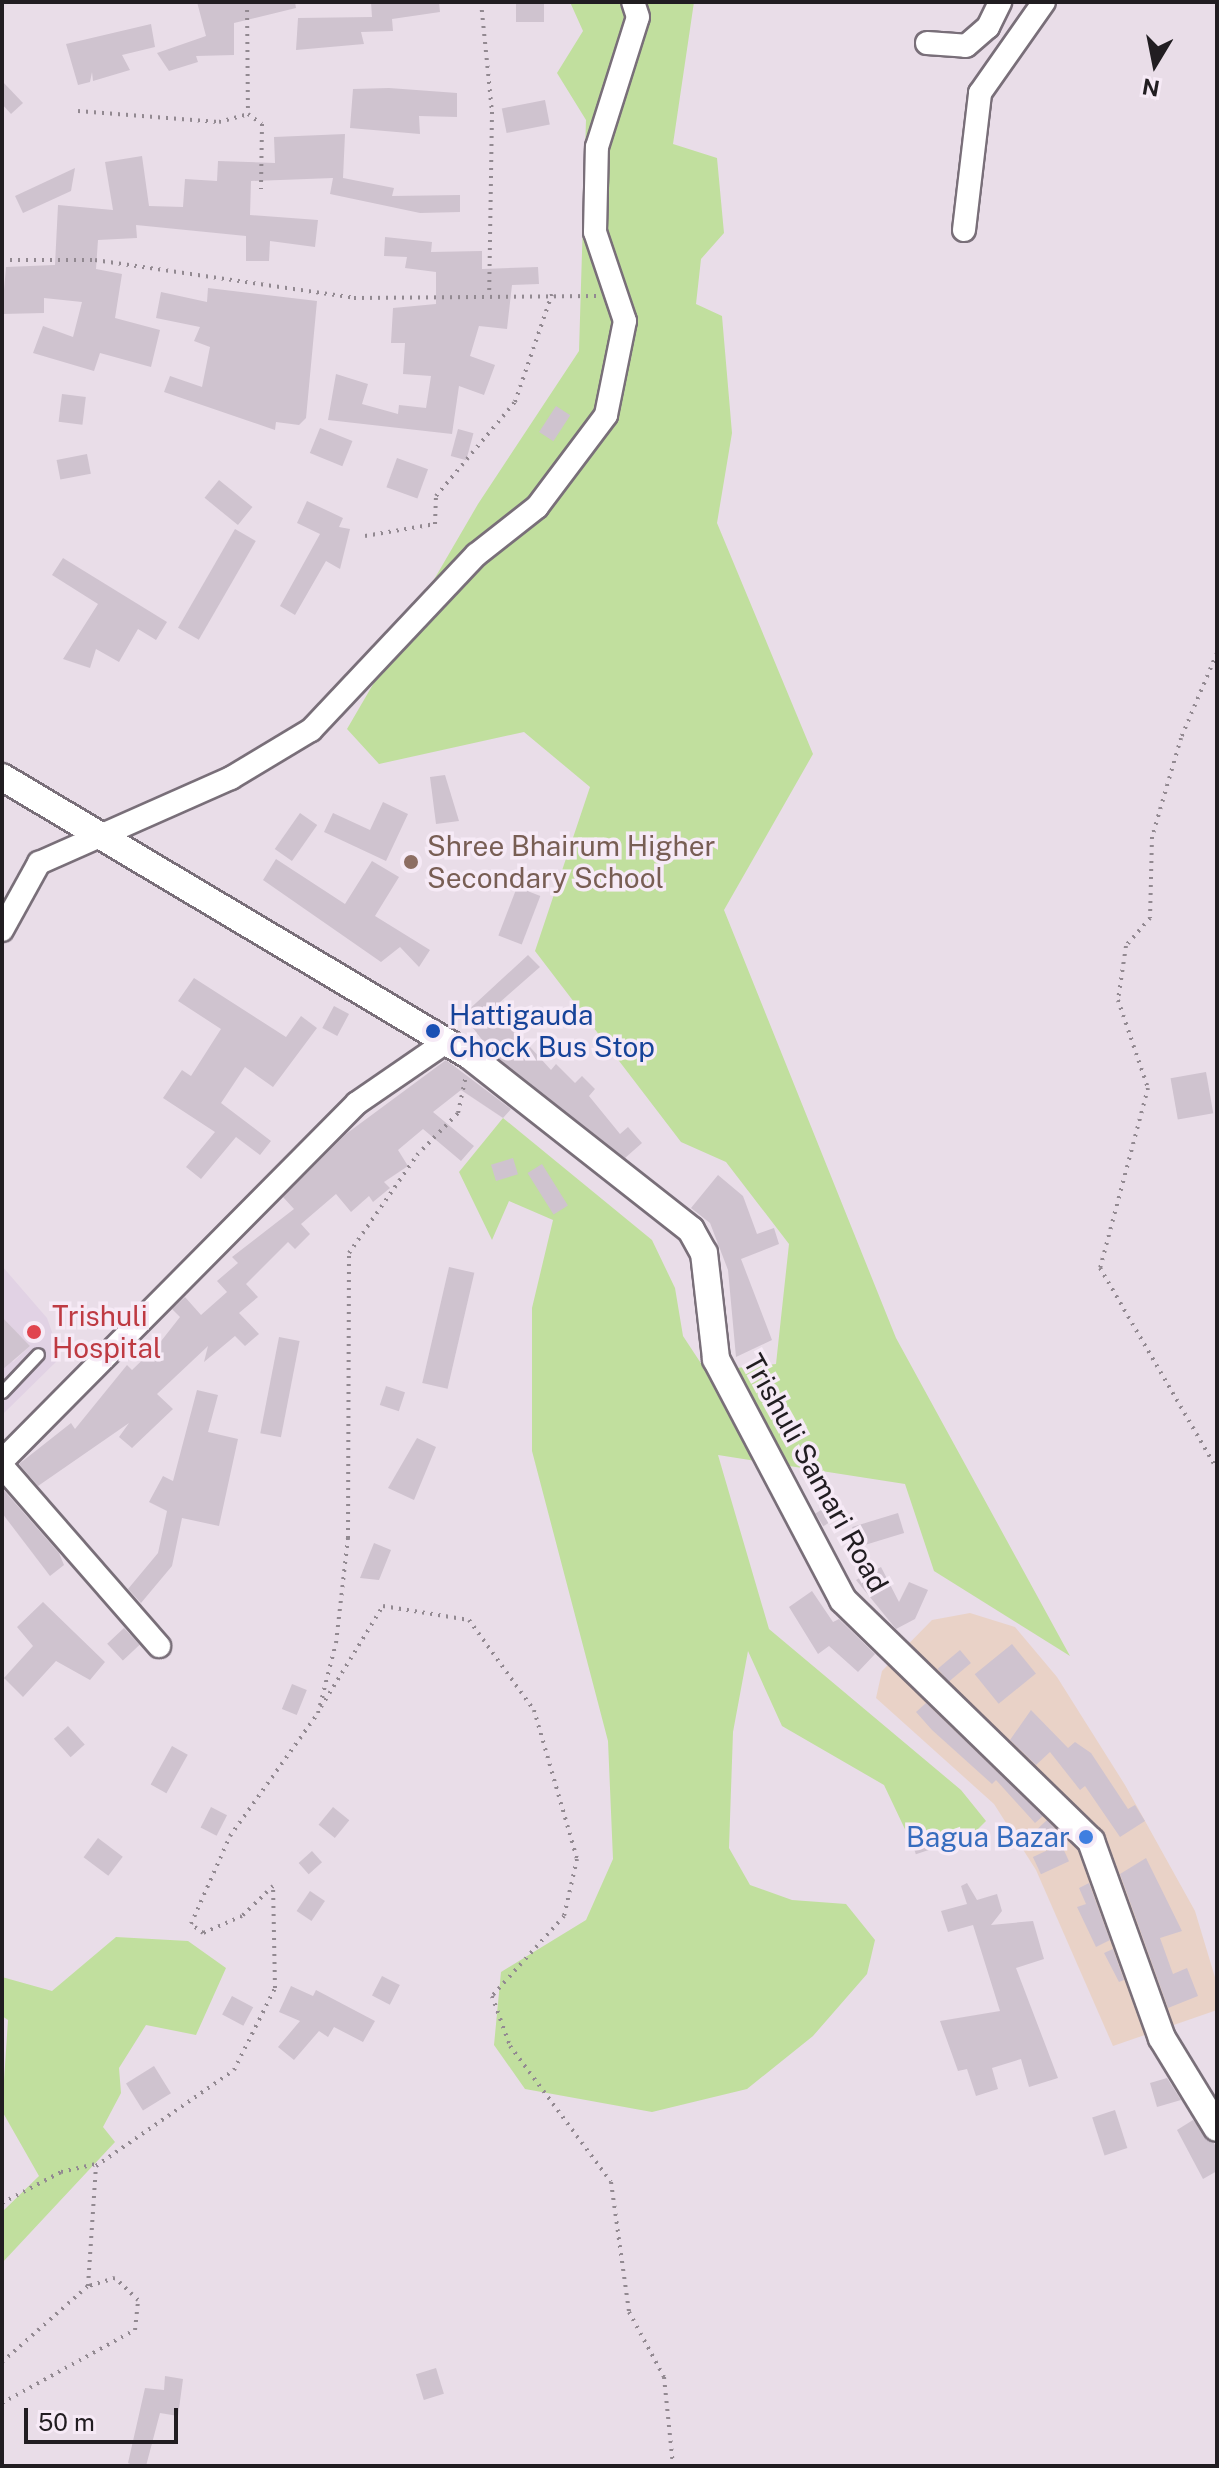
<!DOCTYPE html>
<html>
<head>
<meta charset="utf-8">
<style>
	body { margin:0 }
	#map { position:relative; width:1219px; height:2468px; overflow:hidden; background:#e9dde8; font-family:"Public Sans",sans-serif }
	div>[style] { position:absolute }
	.commercial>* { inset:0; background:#e9d2c7 }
	.medical>* { inset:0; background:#e1d2e4 }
	.green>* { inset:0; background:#c1df9e }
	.building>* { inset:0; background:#cfc3cf; transform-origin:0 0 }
	.path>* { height:4px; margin-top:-2px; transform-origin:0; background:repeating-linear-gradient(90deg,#928991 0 2px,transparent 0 8px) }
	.roads { filter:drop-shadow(2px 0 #796f79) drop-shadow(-2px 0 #796f79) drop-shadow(0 2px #796f79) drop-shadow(0 -2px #796f79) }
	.service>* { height:11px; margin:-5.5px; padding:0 5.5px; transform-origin:5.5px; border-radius:5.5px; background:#fff }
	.minor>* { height:22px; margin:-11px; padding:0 11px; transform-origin:11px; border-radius:11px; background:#fff }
	.tertiary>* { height:26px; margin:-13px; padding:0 13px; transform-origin:13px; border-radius:13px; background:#fff }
	.dots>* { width:22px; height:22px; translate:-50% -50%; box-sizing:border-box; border:4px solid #f6eaf6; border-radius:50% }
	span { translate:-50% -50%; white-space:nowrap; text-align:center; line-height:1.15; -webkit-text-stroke:7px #f6eaf6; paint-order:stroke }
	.education-label { font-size:28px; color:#785e54 }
	.left { translate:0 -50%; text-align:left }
	.transit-label { font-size:28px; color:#164399 }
	.health-label { font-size:28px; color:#be3a42 }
	.street-label { font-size:28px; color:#211d21 }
	.shop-label { font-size:28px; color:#366cbe }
	.right { translate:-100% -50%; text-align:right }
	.frame { position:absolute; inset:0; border:4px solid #211d21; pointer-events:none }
	.north { position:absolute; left:1115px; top:24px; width:80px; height:80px; -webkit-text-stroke:6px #f6eaf6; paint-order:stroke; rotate:190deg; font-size:22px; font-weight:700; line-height:32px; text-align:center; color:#211d21 }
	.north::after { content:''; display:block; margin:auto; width:28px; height:36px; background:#211d21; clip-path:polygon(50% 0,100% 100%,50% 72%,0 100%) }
	.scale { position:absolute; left:24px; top:2408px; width:154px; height:36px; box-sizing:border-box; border:4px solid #211d21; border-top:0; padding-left:10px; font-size:24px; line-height:28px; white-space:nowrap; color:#211d21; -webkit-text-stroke:6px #f6eaf6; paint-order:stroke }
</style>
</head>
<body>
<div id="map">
	<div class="commercial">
		<i style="clip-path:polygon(970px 1613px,1015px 1627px,1057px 1677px,1125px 1785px,1195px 1911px,1217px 1984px,1217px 2010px,1113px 2046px,1036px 1870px,994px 1804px,876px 1698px,882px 1671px,932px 1620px)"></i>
	</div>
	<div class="medical">
		<i style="clip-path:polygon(2px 1266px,47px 1318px,61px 1357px,2px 1415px,2px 1351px,13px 1362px,30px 1346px,2px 1317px)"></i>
	</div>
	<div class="green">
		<i style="clip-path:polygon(570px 2px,694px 2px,673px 144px,717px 158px,724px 233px,701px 259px,696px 304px,722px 316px,732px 433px,717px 523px,813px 754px,724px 910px,896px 1338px,1070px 1656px,934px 1571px,905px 1484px,718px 1455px,769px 1629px,961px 1790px,986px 1821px,960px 1847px,912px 1844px,884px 1785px,782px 1726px,748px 1651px,733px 1732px,729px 1848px,750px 1885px,792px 1900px,846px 1904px,875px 1940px,867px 1974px,813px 2036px,747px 2089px,652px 2112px,525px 2089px,494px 2045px,501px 1972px,586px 1920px,613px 1859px,608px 1741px,532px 1451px,532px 1308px,553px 1220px,509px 1201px,492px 1240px,459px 1172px,503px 1118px,652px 1240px,675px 1288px,683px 1336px,706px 1371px,776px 1364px,789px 1244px,726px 1162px,681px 1142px,535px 951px,590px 787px,524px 732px,379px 764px,347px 729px,478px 504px,579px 351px,586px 120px,557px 73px,583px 31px)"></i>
		<i style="clip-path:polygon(116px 1937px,188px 1941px,226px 1968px,196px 2035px,146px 2025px,119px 2068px,121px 2093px,103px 2127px,115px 2142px,2px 2263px,2px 2212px,39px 2176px,2px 2111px,8px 2020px,2px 2016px,2px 1977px,52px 1991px)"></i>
	</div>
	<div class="building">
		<i style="clip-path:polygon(197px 2px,295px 2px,296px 8px,234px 23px,234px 55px,196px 56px,198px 62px,169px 71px,157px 53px,206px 36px)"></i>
		<i style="clip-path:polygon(371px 2px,439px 2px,440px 12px,392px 19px,393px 31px,361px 32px,364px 44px,296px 50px,298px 18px,372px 17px)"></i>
		<i style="left:516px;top:2px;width:28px;height:20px"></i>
		<i style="clip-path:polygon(151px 24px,155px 47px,122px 55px,130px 70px,93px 81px,92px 72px,90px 82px,78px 85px,66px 44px)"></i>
		<i style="clip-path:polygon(2px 81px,23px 103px,11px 114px,2px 104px)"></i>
		<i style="clip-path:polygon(389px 88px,457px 93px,457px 117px,419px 116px,420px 134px,350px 128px,353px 89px)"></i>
		<i style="left:545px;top:100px;width:25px;height:44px;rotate:79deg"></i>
		<i style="clip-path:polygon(345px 134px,343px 178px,394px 188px,392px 196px,460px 195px,460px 212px,420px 213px,330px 194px,333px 178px,251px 181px,250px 215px,318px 220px,315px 247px,270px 241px,269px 261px,246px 261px,246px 236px,136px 225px,137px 238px,98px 240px,96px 269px,122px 274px,115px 318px,160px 330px,151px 367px,100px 353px,94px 371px,33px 353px,43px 326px,73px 337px,82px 302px,44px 298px,44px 313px,2px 314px,6px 267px,55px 265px,58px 205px,113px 210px,105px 162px,142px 156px,149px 206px,183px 207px,185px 179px,217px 181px,218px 161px,275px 163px,274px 137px)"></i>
		<i style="clip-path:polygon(75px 168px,71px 191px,23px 213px,15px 196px)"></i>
		<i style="clip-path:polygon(385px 237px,432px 242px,431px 252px,482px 251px,482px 269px,538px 267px,539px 284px,512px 285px,507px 329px,479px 326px,470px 356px,495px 365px,484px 395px,459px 386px,452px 434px,328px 420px,336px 374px,368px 384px,362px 404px,398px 414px,399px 405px,426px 408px,431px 376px,403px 374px,405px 343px,391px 343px,393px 308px,436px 304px,436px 272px,405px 268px,407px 257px,384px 256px)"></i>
		<i style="clip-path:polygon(208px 288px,317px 301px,306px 418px,299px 425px,276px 422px,275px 430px,164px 392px,170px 376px,202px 387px,210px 347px,194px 341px,200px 327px,156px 318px,161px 292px,207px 302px)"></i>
		<i style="left:62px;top:394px;width:24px;height:28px;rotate:7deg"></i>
		<i style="left:556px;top:406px;width:17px;height:31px;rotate:33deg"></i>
		<i style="left:320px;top:428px;width:35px;height:27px;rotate:22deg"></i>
		<i style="left:458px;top:429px;width:16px;height:28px;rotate:15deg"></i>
		<i style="left:87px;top:454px;width:20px;height:31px;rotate:79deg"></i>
		<i style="left:397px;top:458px;width:33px;height:31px;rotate:20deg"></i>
		<i style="left:219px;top:480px;width:43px;height:23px;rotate:39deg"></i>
		<i style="clip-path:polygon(307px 501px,343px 518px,339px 527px,350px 529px,340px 569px,326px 561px,295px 615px,280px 606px,320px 534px,297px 523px)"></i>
		<i style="left:235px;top:529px;width:24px;height:114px;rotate:30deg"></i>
		<i style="clip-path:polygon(63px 558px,167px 622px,156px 640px,138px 629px,119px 662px,96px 649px,90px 668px,63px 659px,98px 604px,52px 575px)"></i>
		<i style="clip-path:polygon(445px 775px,459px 821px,436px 824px,430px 777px)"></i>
		<i style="clip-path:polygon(383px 802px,408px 814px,386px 861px,324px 832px,333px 813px,370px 830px)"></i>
		<i style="left:300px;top:813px;width:21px;height:44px;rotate:35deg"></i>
		<i style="clip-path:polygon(276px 859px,345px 904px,372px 861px,399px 877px,375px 916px,430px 950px,419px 967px,400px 947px,381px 962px,263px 880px)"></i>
		<i style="left:517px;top:887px;width:25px;height:52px;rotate:21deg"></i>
		<i style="clip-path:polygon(528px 955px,540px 967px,499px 1003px,500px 1014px,551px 1070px,556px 1064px,575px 1083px,582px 1076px,595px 1089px,589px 1096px,620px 1134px,628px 1127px,642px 1143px,625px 1158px,493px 1054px,463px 1015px)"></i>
		<i style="clip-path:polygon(194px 978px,286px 1037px,301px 1016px,317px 1028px,273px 1087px,245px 1067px,221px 1103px,271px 1141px,260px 1155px,236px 1137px,201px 1179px,186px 1167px,215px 1132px,163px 1098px,182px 1070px,191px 1076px,221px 1029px,178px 1001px)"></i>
		<i style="left:334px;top:1006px;width:17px;height:25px;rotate:28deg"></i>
		<i style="clip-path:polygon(446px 1060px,511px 1109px,503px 1118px,461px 1090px,433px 1112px,474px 1146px,461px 1161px,423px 1129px,398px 1150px,408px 1166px,384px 1182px,390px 1188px,373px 1202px,369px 1196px,351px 1212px,336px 1194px,301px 1224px,310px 1234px,295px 1249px,288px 1242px,246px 1284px,258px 1297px,239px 1313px,259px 1334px,245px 1346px,235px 1336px,204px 1362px,208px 1346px,157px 1394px,173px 1409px,132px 1448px,119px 1437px,129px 1423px,38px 1486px,19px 1464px,71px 1423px,75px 1429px,127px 1365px,132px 1370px,158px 1345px,180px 1317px,172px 1309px,185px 1297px,201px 1315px,227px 1292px,217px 1281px,238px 1263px,232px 1257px,294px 1209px,283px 1197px,346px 1134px)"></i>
		<i style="left:1206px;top:1072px;width:42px;height:36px;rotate:80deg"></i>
		<i style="left:513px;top:1158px;width:17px;height:23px;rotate:73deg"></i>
		<i style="left:542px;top:1164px;width:49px;height:17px;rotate:58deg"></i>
		<i style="clip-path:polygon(718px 1175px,743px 1196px,757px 1234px,774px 1228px,779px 1244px,741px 1259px,772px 1340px,736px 1357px,728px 1270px,710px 1223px,691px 1208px)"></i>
		<i style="left:449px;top:1267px;width:26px;height:119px;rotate:13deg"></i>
		<i style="clip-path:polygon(2px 1317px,30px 1346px,2px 1370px)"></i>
		<i style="left:279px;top:1337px;width:21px;height:98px;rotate:11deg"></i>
		<i style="left:386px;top:1386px;width:20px;height:20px;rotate:18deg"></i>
		<i style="clip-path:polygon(197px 1390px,218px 1395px,208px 1432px,238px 1439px,219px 1526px,182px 1518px,172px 1566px,141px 1603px,128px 1589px,158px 1553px,167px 1511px,149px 1502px,163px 1476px,173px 1481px)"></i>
		<i style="clip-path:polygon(417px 1438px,436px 1447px,414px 1500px,388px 1488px)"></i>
		<i style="clip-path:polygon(2px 1488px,59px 1553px,64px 1565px,50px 1576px,2px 1513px)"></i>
		<i style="left:829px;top:1505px;width:15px;height:16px;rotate:58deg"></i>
		<i style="left:898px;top:1513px;width:21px;height:48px;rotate:73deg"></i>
		<i style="clip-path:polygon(374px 1543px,391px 1550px,379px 1580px,360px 1578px)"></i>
		<i style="clip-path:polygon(881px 1567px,899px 1602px,909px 1582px,928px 1590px,915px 1619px,896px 1629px,856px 1580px)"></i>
		<i style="clip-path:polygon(812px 1591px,833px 1622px,839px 1619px,875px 1654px,858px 1672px,829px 1646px,818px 1654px,789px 1607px)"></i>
		<i style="clip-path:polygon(43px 1602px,105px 1662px,90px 1680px,56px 1661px,23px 1697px,4px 1678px,33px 1646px,17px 1627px)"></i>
		<i style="left:124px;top:1628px;width:23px;height:23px;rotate:47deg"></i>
		<i style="left:1012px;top:1644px;width:38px;height:48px;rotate:51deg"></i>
		<i style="left:960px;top:1650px;width:17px;height:29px;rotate:50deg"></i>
		<i style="left:292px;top:1684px;width:16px;height:27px;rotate:22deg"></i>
		<i style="clip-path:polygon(926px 1703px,1043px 1816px,1035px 1823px,996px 1780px,992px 1784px,932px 1730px,916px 1712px)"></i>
		<i style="clip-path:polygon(1031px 1710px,1068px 1748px,1075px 1742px,1091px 1753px,1128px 1809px,1135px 1805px,1145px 1821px,1120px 1837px,1085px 1786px,1080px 1790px,1050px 1752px,1036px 1765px,1010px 1740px)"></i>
		<i style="left:68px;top:1726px;width:25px;height:19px;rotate:48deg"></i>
		<i style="left:172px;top:1746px;width:18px;height:44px;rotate:29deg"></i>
		<i style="left:211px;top:1807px;width:18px;height:23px;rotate:27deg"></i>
		<i style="left:333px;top:1807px;width:21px;height:23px;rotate:39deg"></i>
		<i style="left:1047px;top:1820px;width:19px;height:18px;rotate:47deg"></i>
		<i style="left:929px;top:1830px;width:19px;height:20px;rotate:72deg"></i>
		<i style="left:98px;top:1838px;width:31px;height:24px;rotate:37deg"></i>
		<i style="left:1061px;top:1844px;width:19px;height:31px;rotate:65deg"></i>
		<i style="left:312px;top:1851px;width:15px;height:18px;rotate:48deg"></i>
		<i style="clip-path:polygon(1146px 1858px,1182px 1931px,1160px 1938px,1173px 1974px,1187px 1968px,1198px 1996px,1168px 2008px,1120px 1874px)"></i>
		<i style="clip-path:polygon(967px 1883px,977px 1900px,997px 1894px,1002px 1911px,991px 1925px,1033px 1921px,1044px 1959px,1016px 1968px,1058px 2078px,1029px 2087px,1021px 2059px,992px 2068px,998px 2089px,976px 2096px,967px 2069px,958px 2071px,940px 2021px,1000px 2011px,973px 1925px,948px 1932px,941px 1911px,967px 1904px,961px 1886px)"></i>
		<i style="clip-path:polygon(1089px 1883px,1110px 1940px,1096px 1947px,1077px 1907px,1086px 1904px,1079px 1888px)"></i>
		<i style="left:310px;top:1891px;width:18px;height:24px;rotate:34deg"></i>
		<i style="clip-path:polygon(1113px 1949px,1124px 1980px,1119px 1982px,1104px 1953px)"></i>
		<i style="left:382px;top:1976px;width:20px;height:22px;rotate:27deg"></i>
		<i style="clip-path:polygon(291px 1986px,313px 1996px,316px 1990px,375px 2021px,363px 2042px,334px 2027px,328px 2037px,319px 2031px,294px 2060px,278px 2047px,300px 2021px,279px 2012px)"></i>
		<i style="left:232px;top:1996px;width:24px;height:21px;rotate:28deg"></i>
		<i style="left:154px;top:2066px;width:32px;height:33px;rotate:58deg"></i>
		<i style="clip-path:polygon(1167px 2078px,1181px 2100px,1157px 2107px,1150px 2083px)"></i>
		<i style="left:1115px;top:2110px;width:40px;height:24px;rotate:72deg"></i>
		<i style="clip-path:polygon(1193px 2120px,1217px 2147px,1217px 2171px,1203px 2179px,1177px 2130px)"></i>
		<i style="left:436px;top:2368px;width:27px;height:21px;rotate:73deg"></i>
		<i style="clip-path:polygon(165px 2376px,183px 2379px,178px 2416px,160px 2413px,146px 2466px,135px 2466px,128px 2463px,145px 2388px,164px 2390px)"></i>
	</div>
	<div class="path">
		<i style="left:247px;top:2px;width:112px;rotate:89.5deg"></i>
		<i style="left:248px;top:114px;width:17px;rotate:36deg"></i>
		<i style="left:262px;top:124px;width:65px;rotate:90.9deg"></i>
		<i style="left:481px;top:2px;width:111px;rotate:84.3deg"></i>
		<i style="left:492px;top:112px;width:181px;rotate:90.9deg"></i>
		<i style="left:78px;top:111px;width:141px;rotate:4.5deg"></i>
		<i style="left:219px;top:122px;width:30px;rotate:-15deg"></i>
		<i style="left:2px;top:260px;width:93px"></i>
		<i style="left:95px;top:260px;width:262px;rotate:8.3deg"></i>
		<i style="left:354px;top:298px;width:242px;rotate:-0.5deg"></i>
		<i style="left:365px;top:536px;width:71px;rotate:-9.7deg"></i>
		<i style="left:435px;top:524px;width:28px;rotate:-88deg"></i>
		<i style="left:436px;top:496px;width:123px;rotate:-50deg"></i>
		<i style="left:515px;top:402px;width:114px;rotate:-71.1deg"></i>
		<i style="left:1217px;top:653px;width:92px;rotate:113deg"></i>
		<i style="left:1181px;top:738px;width:103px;rotate:106.3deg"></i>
		<i style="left:1152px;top:837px;width:81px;rotate:91.4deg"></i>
		<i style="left:1150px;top:918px;width:37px;rotate:131deg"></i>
		<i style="left:1126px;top:946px;width:55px;rotate:98.4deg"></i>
		<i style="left:1118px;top:1000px;width:93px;rotate:71.2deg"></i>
		<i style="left:1148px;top:1088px;width:186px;rotate:104.9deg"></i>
		<i style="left:1100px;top:1268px;width:233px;rotate:59.8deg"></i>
		<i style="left:321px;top:1707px;width:119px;rotate:-58.5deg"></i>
		<i style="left:383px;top:1606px;width:87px;rotate:9.2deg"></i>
		<i style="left:469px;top:1620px;width:111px;rotate:54.2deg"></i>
		<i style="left:534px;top:1710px;width:155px;rotate:73.9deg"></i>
		<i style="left:577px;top:1859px;width:58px;rotate:102.8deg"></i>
		<i style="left:564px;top:1916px;width:108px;rotate:132deg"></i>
		<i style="left:492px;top:1996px;width:53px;rotate:70.2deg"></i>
		<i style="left:510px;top:2046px;width:169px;rotate:53.4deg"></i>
		<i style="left:611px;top:2182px;width:131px;rotate:82.1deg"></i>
		<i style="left:629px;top:2312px;width:74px;rotate:61.7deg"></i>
		<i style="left:664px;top:2377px;width:89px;rotate:84.2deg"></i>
		<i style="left:2px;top:2203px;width:67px;rotate:-27.7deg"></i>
		<i style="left:61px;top:2172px;width:37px;rotate:-13deg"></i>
		<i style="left:2px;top:2362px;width:115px;rotate:-41.5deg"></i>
		<i style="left:88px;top:2286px;width:120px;rotate:-86.2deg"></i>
		<i style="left:96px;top:2166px;width:168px;rotate:-34.8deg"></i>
		<i style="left:234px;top:2070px;width:92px;rotate:-63.4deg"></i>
		<i style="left:275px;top:1988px;width:102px;rotate:-91.1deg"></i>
		<i style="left:273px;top:1886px;width:43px;rotate:135.9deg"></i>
		<i style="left:242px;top:1916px;width:43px;rotate:156.4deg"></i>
		<i style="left:203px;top:1933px;width:15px;rotate:-143deg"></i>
		<i style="left:191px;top:1924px;width:96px;rotate:-66.1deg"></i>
		<i style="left:230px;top:1836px;width:151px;rotate:-54.4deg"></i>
		<i style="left:318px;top:1713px;width:72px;rotate:-75.6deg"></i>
		<i style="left:336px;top:1643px;width:106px;rotate:-83.5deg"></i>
		<i style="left:348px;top:1538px;width:285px;rotate:-89.8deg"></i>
		<i style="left:349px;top:1253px;width:119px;rotate:-55.2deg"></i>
		<i style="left:417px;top:1155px;width:59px;rotate:-45.7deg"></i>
		<i style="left:458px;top:1113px;width:35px;rotate:-78deg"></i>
		<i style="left:2px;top:2403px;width:152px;rotate:-28.8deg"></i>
		<i style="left:135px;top:2330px;width:30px;rotate:-84deg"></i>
		<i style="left:138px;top:2300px;width:32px;rotate:-136deg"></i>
		<i style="left:115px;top:2278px;width:28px;rotate:163deg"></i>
	</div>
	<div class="roads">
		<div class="service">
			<i style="left:2px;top:1392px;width:52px;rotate:-46.5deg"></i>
		</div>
		<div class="minor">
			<i style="left:927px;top:43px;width:39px;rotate:4deg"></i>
			<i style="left:966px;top:46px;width:29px;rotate:-41deg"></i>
			<i style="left:988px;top:27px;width:28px;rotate:-64deg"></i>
			<i style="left:964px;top:230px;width:138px;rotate:-83.3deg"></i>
			<i style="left:980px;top:93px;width:111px;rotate:-54.9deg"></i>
			<i style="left:2px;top:930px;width:77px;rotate:-61.1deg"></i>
			<i style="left:39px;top:863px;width:210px;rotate:-23.9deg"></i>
			<i style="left:231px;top:778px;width:93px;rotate:-31deg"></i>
			<i style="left:311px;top:730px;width:241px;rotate:-46.7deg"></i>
			<i style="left:476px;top:555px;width:78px;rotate:-38.2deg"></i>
			<i style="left:537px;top:507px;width:115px;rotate:-53.1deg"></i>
			<i style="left:606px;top:415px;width:96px;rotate:-78.6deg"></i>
			<i style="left:625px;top:321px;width:94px;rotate:-108.6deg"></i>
			<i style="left:595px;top:232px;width:85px;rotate:-88.7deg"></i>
			<i style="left:597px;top:147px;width:136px;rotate:-72.5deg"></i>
			<i style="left:638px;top:17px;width:16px;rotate:-108deg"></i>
			<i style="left:2px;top:1461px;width:504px;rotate:-45.24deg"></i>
			<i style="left:357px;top:1103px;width:104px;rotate:-34.5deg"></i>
			<i style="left:2px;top:1466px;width:239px;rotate:48.9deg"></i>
		</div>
		<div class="tertiary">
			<i style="left:2px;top:777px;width:545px;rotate:30.8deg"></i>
			<i style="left:470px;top:1056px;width:281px;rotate:38.2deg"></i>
			<i style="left:691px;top:1230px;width:26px;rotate:61deg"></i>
			<i style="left:704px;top:1253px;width:107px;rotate:83.5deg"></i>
			<i style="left:716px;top:1359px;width:272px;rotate:62.2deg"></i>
			<i style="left:843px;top:1600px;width:346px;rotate:44.2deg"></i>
			<i style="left:1091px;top:1841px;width:209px;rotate:70.2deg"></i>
			<i style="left:1162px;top:2038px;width:105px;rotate:58.6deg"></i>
		</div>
	</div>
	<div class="dots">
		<i style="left:411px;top:862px;background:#8d6e63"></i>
		<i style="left:433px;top:1031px;background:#1a4fb4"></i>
		<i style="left:34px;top:1332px;background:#e0444e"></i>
		<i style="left:1086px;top:1837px;background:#3f7fe0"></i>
	</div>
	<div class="education-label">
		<span class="left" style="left:427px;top:862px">Shree Bhairum Higher<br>Secondary School</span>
	</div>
	<div class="transit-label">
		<span class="left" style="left:449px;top:1031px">Hattigauda<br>Chock Bus Stop</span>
	</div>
	<div class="health-label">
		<span class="left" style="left:52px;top:1332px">Trishuli<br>Hospital</span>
	</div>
	<div class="street-label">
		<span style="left:816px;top:1473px;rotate:61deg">Trishuli Samari Road</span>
	</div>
	<div class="shop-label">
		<span class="right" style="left:1070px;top:1837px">Bagua Bazar</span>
	</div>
	<div class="frame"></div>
	<div class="north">N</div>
	<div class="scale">50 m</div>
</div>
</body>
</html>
